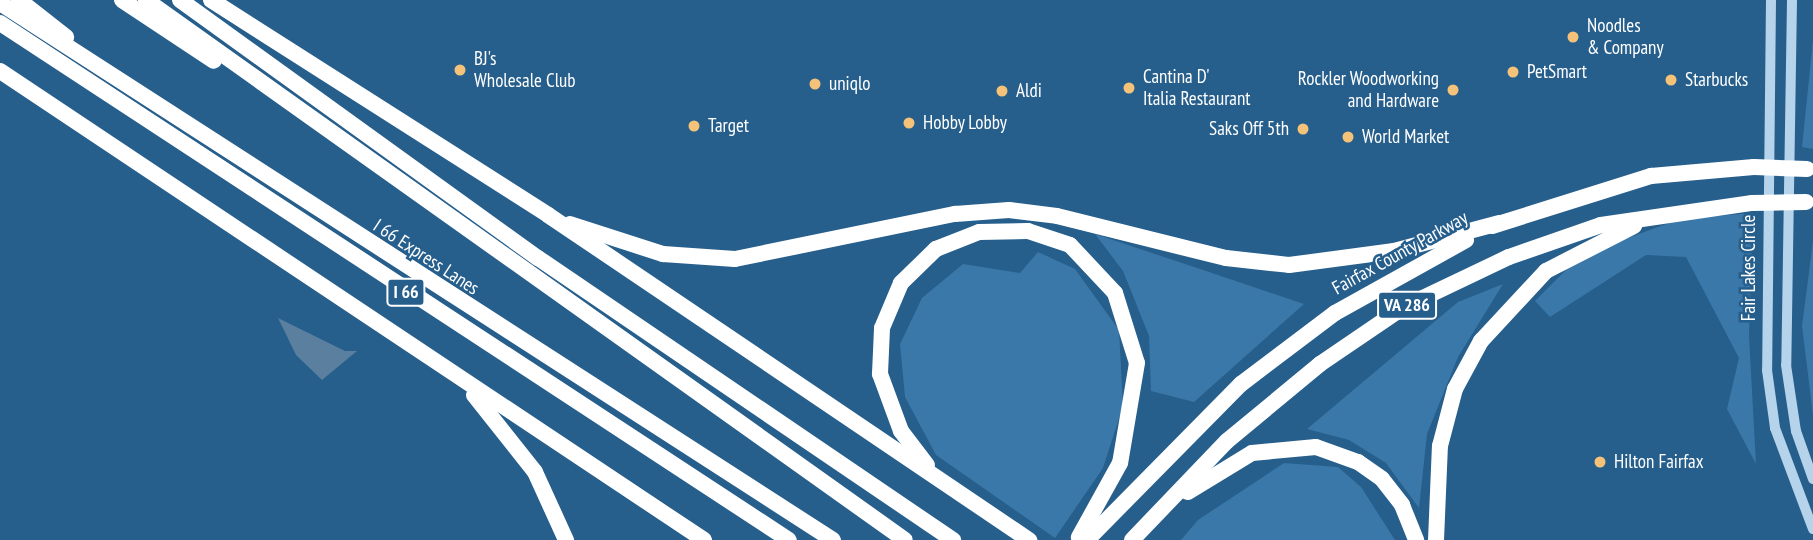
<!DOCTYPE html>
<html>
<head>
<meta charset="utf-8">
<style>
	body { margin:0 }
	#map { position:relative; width:1813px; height:540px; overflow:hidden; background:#265e8c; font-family:"PT Sans Narrow",sans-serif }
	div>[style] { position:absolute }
	.green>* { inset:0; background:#3a78a9 }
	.water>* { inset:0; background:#5a7f9f }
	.tertiary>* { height:10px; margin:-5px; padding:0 5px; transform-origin:5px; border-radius:5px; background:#b5d3ea }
	.motorway>* { height:16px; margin:-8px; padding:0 8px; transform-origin:8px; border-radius:8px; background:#fff }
	.motorway-bridge>* { height:16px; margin:-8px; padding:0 8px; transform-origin:8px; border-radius:8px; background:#fff }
	.dots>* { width:19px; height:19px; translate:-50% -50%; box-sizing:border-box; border:4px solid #265e8c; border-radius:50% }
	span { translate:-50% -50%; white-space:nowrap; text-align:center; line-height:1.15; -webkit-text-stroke:5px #265e8c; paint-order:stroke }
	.shield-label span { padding:2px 5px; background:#265e8c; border:2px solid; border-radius:5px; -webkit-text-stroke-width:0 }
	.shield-label { font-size:18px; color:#fff; font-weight:700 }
	.poi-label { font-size:19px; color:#fff }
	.left { translate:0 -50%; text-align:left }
	.right { translate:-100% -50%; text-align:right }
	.street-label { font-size:19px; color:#fff }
</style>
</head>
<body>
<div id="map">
	<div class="green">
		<i style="clip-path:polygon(1813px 40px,1813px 149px,1802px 147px)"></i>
		<i style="clip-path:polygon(1753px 213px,1749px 336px,1756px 464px,1727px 409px,1739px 358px,1686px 257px,1646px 255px,1550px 317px,1535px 301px,1578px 258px,1628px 238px,1680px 219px)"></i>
		<i style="clip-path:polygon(1095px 234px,1212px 273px,1304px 304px,1194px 402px,1151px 391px,1149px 336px,1123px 271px)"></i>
		<i style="clip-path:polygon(1813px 241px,1813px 415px,1802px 326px)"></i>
		<i style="clip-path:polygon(1038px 252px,1075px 269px,1119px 330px,1123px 406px,1103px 468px,1055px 538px,936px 455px,905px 397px,900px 344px,922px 298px,963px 264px,1020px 273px)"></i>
		<i style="clip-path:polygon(1503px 284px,1458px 357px,1427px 434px,1419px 508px,1386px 463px,1349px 440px,1307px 429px,1458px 302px)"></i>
		<i style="clip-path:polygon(1284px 463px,1338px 467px,1361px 487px,1395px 540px,1181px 540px,1198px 520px)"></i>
	</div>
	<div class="water">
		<i style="clip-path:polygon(278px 318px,345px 351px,357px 351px,322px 380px,296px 355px)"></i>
	</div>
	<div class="tertiary">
		<i style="left:1771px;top:0;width:370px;rotate:90.6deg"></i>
		<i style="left:1767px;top:370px;width:59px;rotate:82.1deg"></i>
		<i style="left:1775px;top:428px;width:108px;rotate:69.4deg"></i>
		<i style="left:1792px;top:0;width:365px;rotate:90.9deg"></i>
		<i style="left:1786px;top:365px;width:67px;rotate:81.4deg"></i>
		<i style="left:1796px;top:431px;width:51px;rotate:70.5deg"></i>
	</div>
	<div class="motorway">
		<i style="left:19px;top:0;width:60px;rotate:38.2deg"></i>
		<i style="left:122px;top:0;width:110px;rotate:33.5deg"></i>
		<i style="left:146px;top:0;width:931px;rotate:35.43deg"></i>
		<i style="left:180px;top:0;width:441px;rotate:35.8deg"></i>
		<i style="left:538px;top:258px;width:502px;rotate:34.2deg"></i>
		<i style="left:211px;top:0;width:400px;rotate:32.5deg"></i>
		<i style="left:548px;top:215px;width:581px;rotate:34.05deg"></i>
		<i style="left:0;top:3px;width:991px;rotate:32.81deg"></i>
		<i style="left:0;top:23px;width:943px;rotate:33.24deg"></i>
		<i style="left:0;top:71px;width:846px;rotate:33.67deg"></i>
		<i style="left:570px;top:224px;width:98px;rotate:17.9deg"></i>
		<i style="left:663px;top:254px;width:72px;rotate:4deg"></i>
		<i style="left:735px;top:259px;width:225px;rotate:-11.6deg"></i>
		<i style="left:955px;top:214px;width:54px;rotate:-4.2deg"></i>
		<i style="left:1009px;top:210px;width:48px;rotate:7.1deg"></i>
		<i style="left:1057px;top:216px;width:174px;rotate:14deg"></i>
		<i style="left:1226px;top:258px;width:63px;rotate:6.3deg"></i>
		<i style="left:1289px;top:265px;width:106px;rotate:-7.6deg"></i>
		<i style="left:1394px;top:251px;width:109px;rotate:-14.9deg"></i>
		<i style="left:1492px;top:226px;width:167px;rotate:-17.5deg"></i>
		<i style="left:1651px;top:176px;width:103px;rotate:-5deg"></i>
		<i style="left:474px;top:395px;width:98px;rotate:51.6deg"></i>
		<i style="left:535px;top:472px;width:75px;rotate:65.5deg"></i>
		<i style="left:927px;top:465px;width:43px;rotate:-127.4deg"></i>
		<i style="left:901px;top:431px;width:61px;rotate:-110.2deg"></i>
		<i style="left:880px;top:374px;width:46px;rotate:-87.5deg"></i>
		<i style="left:882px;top:328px;width:49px;rotate:-67.1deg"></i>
		<i style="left:901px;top:283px;width:49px;rotate:-44.2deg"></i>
		<i style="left:936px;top:249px;width:46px;rotate:-21.6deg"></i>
		<i style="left:979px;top:232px;width:49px;rotate:-1.2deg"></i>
		<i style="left:1028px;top:231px;width:44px;rotate:18.4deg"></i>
		<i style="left:1070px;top:245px;width:66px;rotate:46.8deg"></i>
		<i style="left:1115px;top:293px;width:73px;rotate:72.6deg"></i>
		<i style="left:1137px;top:363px;width:101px;rotate:99.6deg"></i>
		<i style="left:1120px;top:463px;width:85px;rotate:119deg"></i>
		<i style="left:1188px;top:492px;width:75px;rotate:-31.4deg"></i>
		<i style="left:1252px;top:453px;width:64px;rotate:-5.4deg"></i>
		<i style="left:1316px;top:447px;width:45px;rotate:19.7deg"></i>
		<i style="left:1358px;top:462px;width:29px;rotate:35deg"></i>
		<i style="left:1382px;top:479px;width:33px;rotate:52deg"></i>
		<i style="left:1402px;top:505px;width:38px;rotate:68deg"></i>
		<i style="left:1087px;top:540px;width:219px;rotate:-45.4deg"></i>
		<i style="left:1241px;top:384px;width:118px;rotate:-37.1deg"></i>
		<i style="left:1335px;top:313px;width:150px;rotate:-29.1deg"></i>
		<i style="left:1132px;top:540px;width:137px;rotate:-46.2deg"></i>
		<i style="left:1227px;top:441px;width:121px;rotate:-39.6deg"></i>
		<i style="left:1320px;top:364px;width:102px;rotate:-34.2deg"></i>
		<i style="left:1404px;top:307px;width:116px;rotate:-25.5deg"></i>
		<i style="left:1509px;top:257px;width:97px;rotate:-19.2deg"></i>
		<i style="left:1601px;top:225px;width:153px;rotate:-8.3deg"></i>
		<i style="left:1436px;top:540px;width:94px;rotate:-87.6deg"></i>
		<i style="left:1440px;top:446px;width:59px;rotate:-75.3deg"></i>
		<i style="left:1455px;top:389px;width:55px;rotate:-61.6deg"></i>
		<i style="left:1481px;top:341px;width:96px;rotate:-47.1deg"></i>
		<i style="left:1546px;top:271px;width:99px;rotate:-27.1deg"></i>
	</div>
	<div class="motorway-bridge">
		<i style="left:1754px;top:167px;width:53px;rotate:2.2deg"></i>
		<i style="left:1752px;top:203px;width:54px;rotate:-1.1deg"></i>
	</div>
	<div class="dots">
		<i style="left:1573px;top:37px;background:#f4c379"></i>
		<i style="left:460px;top:70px;background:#f4c379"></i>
		<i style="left:1513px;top:72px;background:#f4c379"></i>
		<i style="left:1671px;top:80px;background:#f4c379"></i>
		<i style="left:815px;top:84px;background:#f4c379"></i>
		<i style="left:1129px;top:88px;background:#f4c379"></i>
		<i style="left:1453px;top:90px;background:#f4c379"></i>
		<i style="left:1002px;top:91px;background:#f4c379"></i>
		<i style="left:909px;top:123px;background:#f4c379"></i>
		<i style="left:694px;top:126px;background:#f4c379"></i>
		<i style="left:1303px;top:129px;background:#f4c379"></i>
		<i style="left:1348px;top:137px;background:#f4c379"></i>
		<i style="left:1600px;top:462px;background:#f4c379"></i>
	</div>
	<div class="shield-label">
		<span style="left:406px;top:292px">I 66</span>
		<span style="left:1407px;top:305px">VA 286</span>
	</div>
	<div class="poi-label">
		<span class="left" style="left:1587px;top:37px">Noodles<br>&amp; Company</span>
		<span class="left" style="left:474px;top:70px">BJ's<br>Wholesale Club</span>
		<span class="left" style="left:1527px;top:72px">PetSmart</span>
		<span class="left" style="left:1143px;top:88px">Cantina D'<br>Italia Restaurant</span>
		<span class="right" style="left:1439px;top:90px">Rockler Woodworking<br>and Hardware</span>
		<span class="left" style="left:1685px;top:80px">Starbucks</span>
		<span class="left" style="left:829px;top:84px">uniqlo</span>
		<span class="left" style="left:1016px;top:91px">Aldi</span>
		<span class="left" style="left:923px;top:123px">Hobby Lobby</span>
		<span class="left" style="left:708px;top:126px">Target</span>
		<span class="right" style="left:1289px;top:129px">Saks Off 5th</span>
		<span class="left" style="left:1362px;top:137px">World Market</span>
		<span class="left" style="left:1614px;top:462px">Hilton Fairfax</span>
	</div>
	<div class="street-label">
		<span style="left:1400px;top:253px;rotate:-29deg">Fairfax County Parkway</span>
		<span style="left:426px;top:257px;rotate:33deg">I 66 Express Lanes</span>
		<span style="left:1749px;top:268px;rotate:-90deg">Fair Lakes Circle</span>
	</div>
</div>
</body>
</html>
